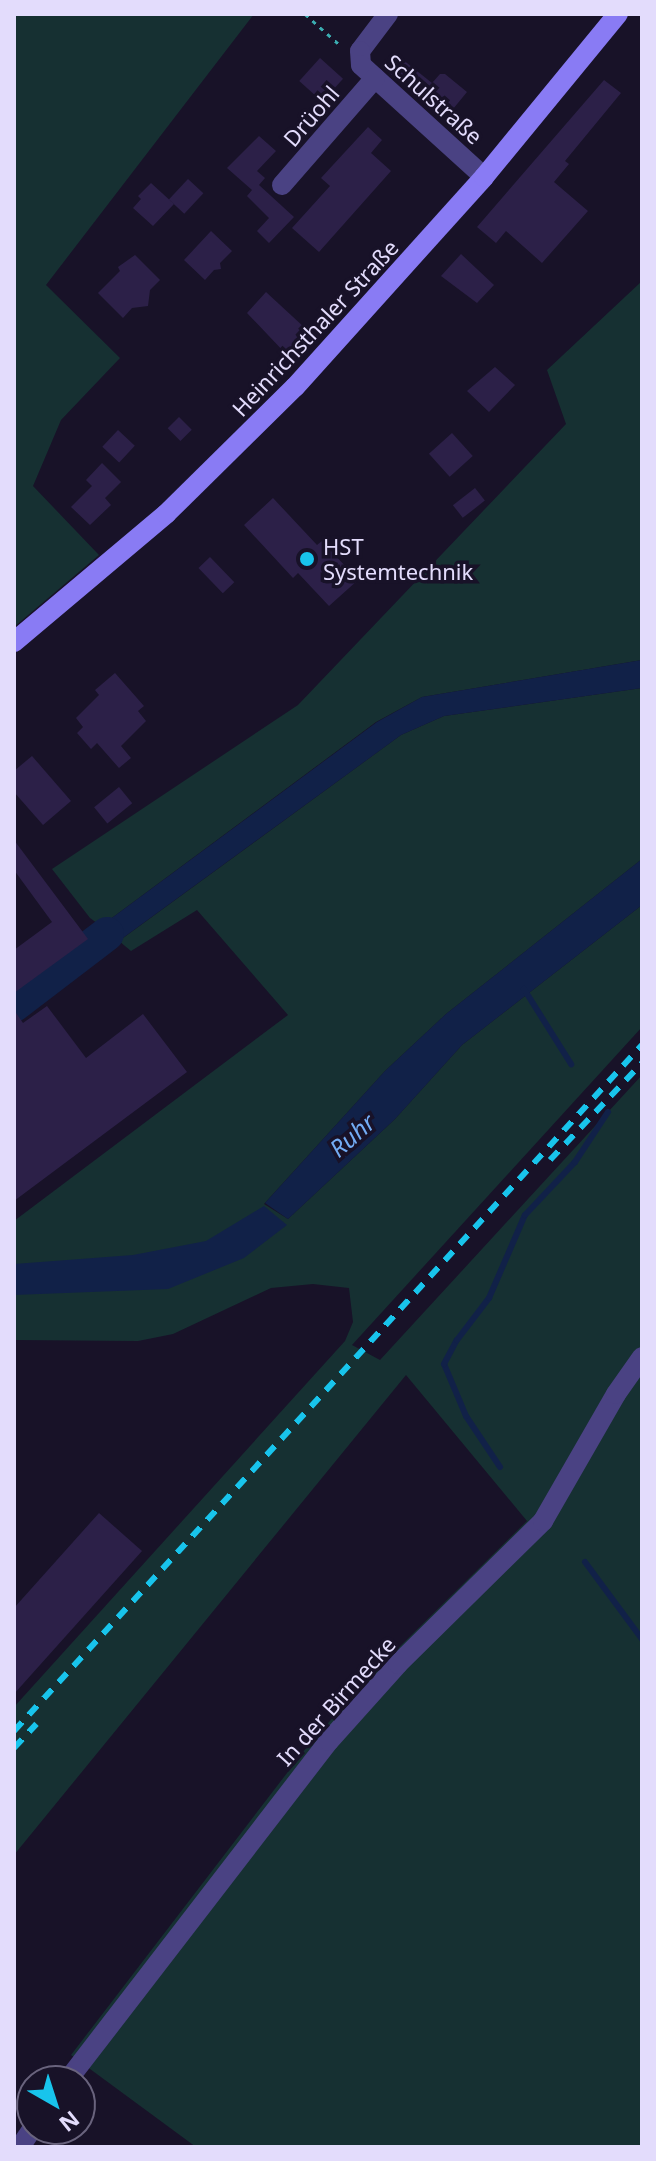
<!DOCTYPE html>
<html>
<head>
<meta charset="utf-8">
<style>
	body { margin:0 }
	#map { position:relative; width:656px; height:2161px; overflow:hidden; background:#181228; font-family:"Noto Sans",sans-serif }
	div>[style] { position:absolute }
	.green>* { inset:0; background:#163032 }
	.water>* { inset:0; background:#112148 }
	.stream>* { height:6px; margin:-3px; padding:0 3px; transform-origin:3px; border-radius:3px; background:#112148 }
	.river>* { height:34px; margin:-17px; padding:0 17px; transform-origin:17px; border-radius:17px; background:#112148 }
	.building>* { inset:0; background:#2c2048; transform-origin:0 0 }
	.path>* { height:3px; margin-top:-1.5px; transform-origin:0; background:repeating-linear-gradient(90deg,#3baeb2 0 4px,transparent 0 10px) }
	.minor>* { height:20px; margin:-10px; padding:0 10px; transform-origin:10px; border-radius:10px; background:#4a4283 }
	.secondary>* { height:20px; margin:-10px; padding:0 10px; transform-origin:10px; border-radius:10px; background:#897bf4 }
	.rail>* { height:6px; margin-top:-3px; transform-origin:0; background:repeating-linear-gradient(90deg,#18c4ec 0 12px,transparent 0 22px) }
	.dots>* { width:22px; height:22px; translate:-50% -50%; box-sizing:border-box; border:4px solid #181228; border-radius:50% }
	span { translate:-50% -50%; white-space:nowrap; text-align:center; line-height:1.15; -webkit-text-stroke:7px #181228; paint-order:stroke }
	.street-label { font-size:22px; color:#e3dcfc }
	.poi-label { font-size:22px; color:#e3dcfc }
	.left { translate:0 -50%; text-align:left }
	.water-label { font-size:24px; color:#73acf4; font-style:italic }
	.frame { position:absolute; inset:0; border:16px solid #e3dcfc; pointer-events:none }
	.north { position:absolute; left:16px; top:2065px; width:80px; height:80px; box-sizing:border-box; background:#181228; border:2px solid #69637d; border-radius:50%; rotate:141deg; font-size:22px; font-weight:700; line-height:32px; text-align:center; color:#e3dcfc }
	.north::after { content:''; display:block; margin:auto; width:28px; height:36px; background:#18c4ec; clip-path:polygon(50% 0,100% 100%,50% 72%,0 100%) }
</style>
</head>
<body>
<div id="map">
	<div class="green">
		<i style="clip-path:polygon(14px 14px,254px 14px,46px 285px,120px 358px,61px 420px,33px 486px,99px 555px,14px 627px)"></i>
		<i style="clip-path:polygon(642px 281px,642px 660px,422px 697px,376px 722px,101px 926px,90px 918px,52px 869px,298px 705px,566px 424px,547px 370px)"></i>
		<i style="clip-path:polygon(642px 688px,642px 859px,446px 1014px,385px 1071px,264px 1204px,288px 1219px,395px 1119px,462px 1045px,642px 905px,642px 1027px,352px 1345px,380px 1360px,642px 1075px,642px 2147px,196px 2147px,71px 2055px,310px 1743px,376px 1670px,527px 1521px,406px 1375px,14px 1855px,14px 1707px,345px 1341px,353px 1322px,349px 1288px,313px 1284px,271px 1288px,173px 1334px,138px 1341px,14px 1340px,14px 1221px,288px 1015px,197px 910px,131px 951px,119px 941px,401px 735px,444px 716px)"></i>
	</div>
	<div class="water">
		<i style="clip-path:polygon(642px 660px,642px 688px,444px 716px,401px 735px,79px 970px,68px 957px,101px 926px,377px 722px,422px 697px)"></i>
		<i style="clip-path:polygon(642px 859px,642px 905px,462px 1045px,395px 1119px,288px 1219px,265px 1203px,385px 1071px,446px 1014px)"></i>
		<i style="clip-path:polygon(264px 1206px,287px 1225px,244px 1258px,168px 1289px,14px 1295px,14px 1264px,133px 1255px,206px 1241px)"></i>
	</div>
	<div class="stream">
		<i style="left:524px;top:989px;width:89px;rotate:57.9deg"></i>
		<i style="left:500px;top:1467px;width:61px;rotate:-123.7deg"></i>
		<i style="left:466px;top:1416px;width:56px;rotate:-112.9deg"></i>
		<i style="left:444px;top:1364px;width:27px;rotate:-62deg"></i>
		<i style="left:457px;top:1340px;width:53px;rotate:-52.7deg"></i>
		<i style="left:489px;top:1298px;width:90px;rotate:-66.6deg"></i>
		<i style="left:525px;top:1215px;width:73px;rotate:-46.7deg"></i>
		<i style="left:575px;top:1162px;width:60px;rotate:-56.6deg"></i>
		<i style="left:585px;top:1562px;width:96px;rotate:53.5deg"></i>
	</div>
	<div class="river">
		<i style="left:14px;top:1005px;width:117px;rotate:-37.4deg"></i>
	</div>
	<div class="building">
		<i style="clip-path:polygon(397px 55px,432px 83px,440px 74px,445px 74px,467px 92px,444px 120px,386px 70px)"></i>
		<i style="left:320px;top:58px;width:31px;height:31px;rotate:42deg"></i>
		<i style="clip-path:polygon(604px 80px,621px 93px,565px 161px,569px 164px,554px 182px,588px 211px,542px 263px,506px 231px,496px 243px,477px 227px)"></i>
		<i style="clip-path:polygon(368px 127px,382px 140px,371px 153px,391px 171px,319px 252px,292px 228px,330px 186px,321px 178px)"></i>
		<i style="clip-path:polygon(259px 136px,276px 151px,257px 171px,265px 178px,259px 185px,294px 217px,269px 243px,257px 231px,269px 218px,247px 196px,252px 190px,227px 168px)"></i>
		<i style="left:188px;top:179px;width:21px;height:28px;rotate:43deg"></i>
		<i style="clip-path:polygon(151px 183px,174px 204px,153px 226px,133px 208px,141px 199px,138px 196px)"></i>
		<i style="clip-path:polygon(211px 231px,232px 251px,220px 263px,221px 269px,214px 270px,205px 280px,184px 260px)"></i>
		<i style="clip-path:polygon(461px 254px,494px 285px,477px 303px,441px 276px)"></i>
		<i style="clip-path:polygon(135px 255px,160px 280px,150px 290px,148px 306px,132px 308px,123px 318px,98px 293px,120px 271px,118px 267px)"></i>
		<i style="clip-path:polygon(266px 292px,305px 328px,301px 333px,304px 335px,286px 354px,247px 313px)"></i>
		<i style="clip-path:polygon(495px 367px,515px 385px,489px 412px,467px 391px)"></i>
		<i style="left:179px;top:417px;width:18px;height:16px;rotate:45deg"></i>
		<i style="left:118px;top:430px;width:23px;height:23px;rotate:43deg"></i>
		<i style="left:452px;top:433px;width:31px;height:31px;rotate:48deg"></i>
		<i style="clip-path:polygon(102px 463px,121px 482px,105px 498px,111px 505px,90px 525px,71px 507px,92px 486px,86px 480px)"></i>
		<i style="left:475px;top:488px;width:16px;height:28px;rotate:52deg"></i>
		<i style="clip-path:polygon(273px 498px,317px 545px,322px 541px,358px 580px,329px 606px,298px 573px,293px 578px,244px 525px)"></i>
		<i style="left:210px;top:557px;width:35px;height:16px;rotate:46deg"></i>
		<i style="clip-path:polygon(115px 673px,144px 706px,138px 711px,146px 721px,121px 746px,131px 758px,119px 768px,97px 743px,91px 749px,77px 733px,83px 727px,76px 718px,99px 695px,95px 690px)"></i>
		<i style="clip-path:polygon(32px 756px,71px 801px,43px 825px,14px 792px,14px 771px)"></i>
		<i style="left:119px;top:787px;width:21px;height:32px;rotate:51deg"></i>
		<i style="clip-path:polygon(14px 840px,88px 939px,14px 993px,14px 950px,52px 922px,14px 870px)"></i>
		<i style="clip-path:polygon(47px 1006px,86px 1058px,143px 1014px,187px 1072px,14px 1201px,14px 1010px,23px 1023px)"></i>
		<i style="clip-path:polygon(99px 1513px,142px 1551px,14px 1694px,14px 1608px)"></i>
	</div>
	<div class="path">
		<i style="left:305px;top:14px;width:48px;rotate:41.6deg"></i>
	</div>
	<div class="minor">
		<i style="left:388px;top:14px;width:46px;rotate:127.1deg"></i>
		<i style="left:360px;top:51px;width:14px;rotate:86deg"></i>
		<i style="left:361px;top:65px;width:166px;rotate:42.3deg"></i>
		<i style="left:282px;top:185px;width:142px;rotate:-49deg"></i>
		<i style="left:67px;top:2081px;width:429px;rotate:-52.4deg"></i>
		<i style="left:329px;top:1741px;width:103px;rotate:-48.1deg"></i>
		<i style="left:398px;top:1664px;width:204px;rotate:-44.6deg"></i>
		<i style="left:543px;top:1521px;width:146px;rotate:-60.1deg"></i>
		<i style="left:616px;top:1394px;width:45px;rotate:-54.9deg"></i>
		<i style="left:20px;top:2147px;width:22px;rotate:-56deg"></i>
	</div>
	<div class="secondary">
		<i style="left:14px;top:642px;width:199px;rotate:-40.1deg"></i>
		<i style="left:166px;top:514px;width:181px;rotate:-44.6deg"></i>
		<i style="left:295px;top:387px;width:283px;rotate:-48deg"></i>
		<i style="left:484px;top:177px;width:211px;rotate:-50.6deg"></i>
	</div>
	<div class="rail">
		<i style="left:550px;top:1160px;width:134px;rotate:-46.5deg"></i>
		<i style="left:14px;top:1731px;width:930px;rotate:-47.53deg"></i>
		<i style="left:14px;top:1748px;width:33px;rotate:-47deg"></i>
	</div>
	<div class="dots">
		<i style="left:307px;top:559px;background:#18c4ec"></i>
	</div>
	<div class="street-label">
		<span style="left:434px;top:99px;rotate:42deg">Schulstraße</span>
		<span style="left:311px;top:116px;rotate:-49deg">Drüohl</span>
		<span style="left:315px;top:328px;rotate:-47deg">Heinrichsthaler Straße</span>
		<span style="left:336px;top:1701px;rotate:-48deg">In der Birmecke</span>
	</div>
	<div class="poi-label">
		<span class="left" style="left:323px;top:559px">HST<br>Systemtechnik</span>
	</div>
	<div class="water-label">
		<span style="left:352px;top:1135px;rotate:-41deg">Ruhr</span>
	</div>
	<div class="frame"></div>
	<div class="north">N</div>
</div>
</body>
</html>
